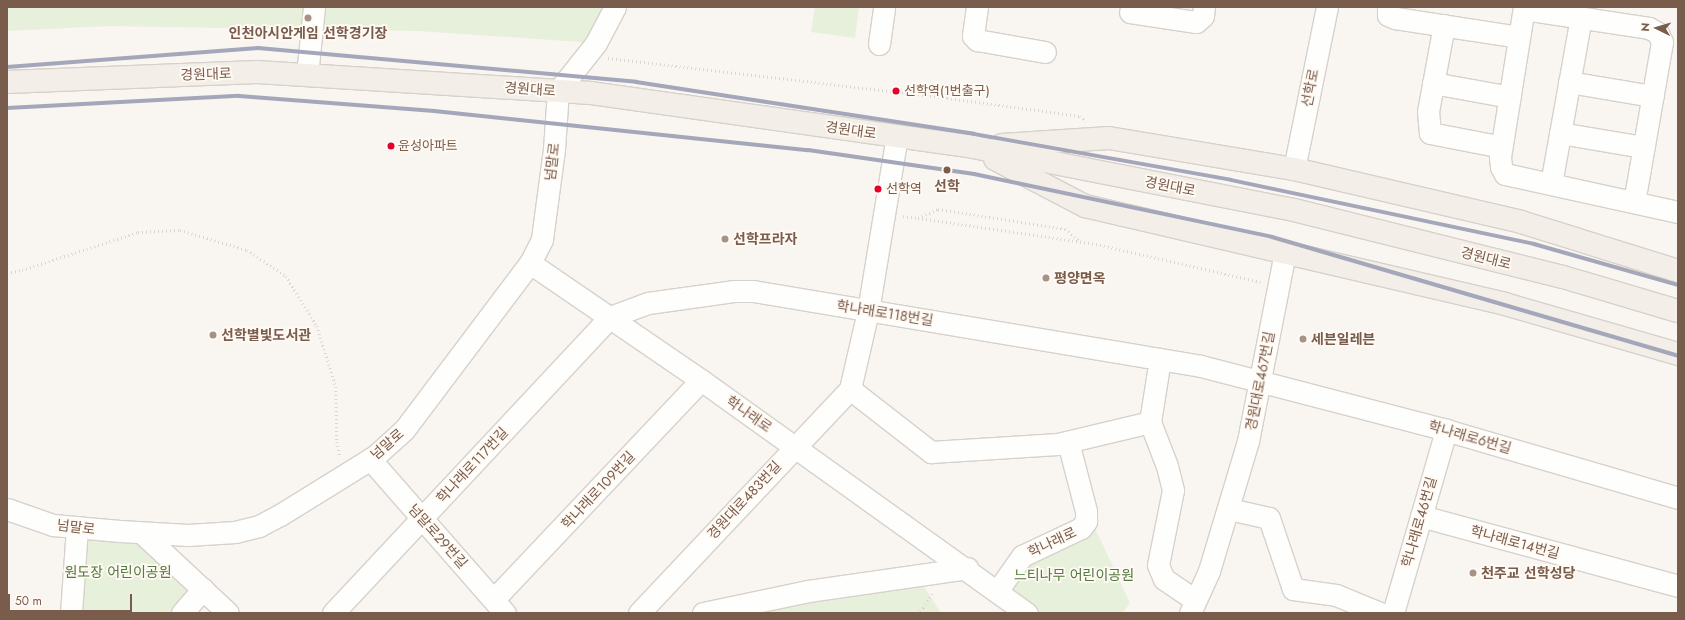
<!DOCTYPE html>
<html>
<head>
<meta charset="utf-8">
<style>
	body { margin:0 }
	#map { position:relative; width:1685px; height:620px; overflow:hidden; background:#f9f5f0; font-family:Jost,"Noto Sans KR",sans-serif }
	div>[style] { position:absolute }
	.green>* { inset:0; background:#e7f0db }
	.path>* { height:2.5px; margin-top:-1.25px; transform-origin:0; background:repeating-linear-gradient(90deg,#dcd5d0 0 1px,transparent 0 4px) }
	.roads { filter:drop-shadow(1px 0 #d7d1cb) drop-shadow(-1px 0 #d7d1cb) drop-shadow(0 1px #d7d1cb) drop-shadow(0 -1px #d7d1cb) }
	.minor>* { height:21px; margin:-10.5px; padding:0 10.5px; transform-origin:10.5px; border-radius:10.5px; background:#fefefd }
	.major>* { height:22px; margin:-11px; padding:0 11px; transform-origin:11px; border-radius:11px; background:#f3eee8 }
	.metro-1>* { height:4px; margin:-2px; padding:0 2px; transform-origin:2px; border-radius:2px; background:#a3a7b9 }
	.dots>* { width:11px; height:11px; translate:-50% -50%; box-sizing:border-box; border:2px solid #fffaf3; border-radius:50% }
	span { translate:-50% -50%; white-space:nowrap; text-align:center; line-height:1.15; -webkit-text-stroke:3.5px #fffaf3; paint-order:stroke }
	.bus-label { font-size:13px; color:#7a5c4d }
	.left { translate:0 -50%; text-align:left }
	.poi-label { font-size:14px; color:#7a5c4d; font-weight:700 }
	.street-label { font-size:14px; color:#7a5c4d }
	.stop-label { font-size:14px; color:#7a5c4d; font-weight:700 }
	.park-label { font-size:14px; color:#537a41 }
	.frame { position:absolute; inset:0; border:8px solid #7a5c4d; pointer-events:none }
	.north { position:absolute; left:1637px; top:8px; width:40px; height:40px; -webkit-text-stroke:3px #fffaf3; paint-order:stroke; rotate:275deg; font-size:11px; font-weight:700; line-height:16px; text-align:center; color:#7a5c4d }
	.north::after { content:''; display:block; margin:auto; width:14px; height:18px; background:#7a5c4d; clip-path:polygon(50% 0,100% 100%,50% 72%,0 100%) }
	.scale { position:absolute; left:8px; top:594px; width:124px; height:18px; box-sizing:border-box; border:2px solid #7a5c4d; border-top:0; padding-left:5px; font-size:12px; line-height:14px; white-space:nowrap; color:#7a5c4d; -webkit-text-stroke:3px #fffaf3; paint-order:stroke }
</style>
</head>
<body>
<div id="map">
	<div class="green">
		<i style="clip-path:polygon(7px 7px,615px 7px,596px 43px,418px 31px,108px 26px,7px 31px)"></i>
		<i style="clip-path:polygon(815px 7px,859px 7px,855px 38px,811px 32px)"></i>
		<i style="clip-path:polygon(1092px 522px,1130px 603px,1122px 613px,1030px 613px,1000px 590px,1024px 557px)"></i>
		<i style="clip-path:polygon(77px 527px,142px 533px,203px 589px,182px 613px,71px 613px)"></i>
		<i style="clip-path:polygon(922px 584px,941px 613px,762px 613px,842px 595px)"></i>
	</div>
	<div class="path">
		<i style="left:608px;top:58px;width:341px;rotate:6.7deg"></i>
		<i style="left:947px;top:98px;width:134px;rotate:7.7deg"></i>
		<i style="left:1080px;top:116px;width:8px;rotate:40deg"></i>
		<i style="left:903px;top:216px;width:15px;rotate:8deg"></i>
		<i style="left:918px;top:218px;width:22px;rotate:-24deg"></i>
		<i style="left:938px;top:209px;width:129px;rotate:8.9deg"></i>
		<i style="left:1065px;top:229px;width:19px;rotate:39deg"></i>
		<i style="left:918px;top:218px;width:180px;rotate:8.3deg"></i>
		<i style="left:1096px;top:244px;width:169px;rotate:13deg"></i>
		<i style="left:7px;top:273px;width:15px;rotate:-11deg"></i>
		<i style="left:22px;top:270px;width:122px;rotate:-18.1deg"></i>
		<i style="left:138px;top:232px;width:42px;rotate:-2.7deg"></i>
		<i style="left:180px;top:230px;width:70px;rotate:16.6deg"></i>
		<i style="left:247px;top:250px;width:47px;rotate:33.7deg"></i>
		<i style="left:286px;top:276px;width:59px;rotate:58.2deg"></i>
		<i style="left:317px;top:326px;width:64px;rotate:72.7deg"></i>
		<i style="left:336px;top:387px;width:55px;rotate:89deg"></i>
		<i style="left:337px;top:442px;width:14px;rotate:78deg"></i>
		<i style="left:916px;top:613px;width:9px;rotate:-36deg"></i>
		<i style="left:923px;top:608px;width:19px;rotate:-58deg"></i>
	</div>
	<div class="roads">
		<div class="minor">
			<i style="left:977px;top:7px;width:29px;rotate:98deg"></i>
			<i style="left:973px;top:36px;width:6px;rotate:45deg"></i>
			<i style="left:977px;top:40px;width:69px;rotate:10deg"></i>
			<i style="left:1388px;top:7px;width:8px;rotate:90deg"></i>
			<i style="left:1388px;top:15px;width:8px;rotate:23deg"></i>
			<i style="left:1395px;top:18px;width:125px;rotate:8.7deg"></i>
			<i style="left:1524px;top:7px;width:152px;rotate:99.1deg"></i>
			<i style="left:1500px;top:157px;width:10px;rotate:84deg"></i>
			<i style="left:1501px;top:167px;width:8px;rotate:60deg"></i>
			<i style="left:1505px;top:174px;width:177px;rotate:12.4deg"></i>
			<i style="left:1524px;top:9px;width:126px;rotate:8.6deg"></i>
			<i style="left:1649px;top:28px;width:10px;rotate:29deg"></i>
			<i style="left:1658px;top:33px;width:10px;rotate:66deg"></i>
			<i style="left:1662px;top:42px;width:162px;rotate:99.9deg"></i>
			<i style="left:1130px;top:12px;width:67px;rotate:8.6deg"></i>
			<i style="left:1196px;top:22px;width:9px;rotate:-41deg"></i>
			<i style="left:1203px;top:16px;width:9px;rotate:-84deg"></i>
			<i style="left:1444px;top:25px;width:87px;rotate:100.5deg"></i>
			<i style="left:1428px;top:111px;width:22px;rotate:85deg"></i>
			<i style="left:1430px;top:133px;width:73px;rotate:11deg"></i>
			<i style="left:879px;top:44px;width:37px;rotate:-82deg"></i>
			<i style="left:307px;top:75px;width:68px;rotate:-84.1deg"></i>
			<i style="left:1569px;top:82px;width:85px;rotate:9.5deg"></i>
			<i style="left:1433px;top:83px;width:78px;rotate:10.3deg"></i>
			<i style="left:1560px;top:133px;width:85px;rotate:9.5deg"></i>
			<i style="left:1294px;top:169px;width:165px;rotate:-78.5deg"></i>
			<i style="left:1551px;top:184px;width:169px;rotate:-79.8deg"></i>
			<i style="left:530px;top:263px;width:207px;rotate:34.4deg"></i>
			<i style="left:701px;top:380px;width:401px;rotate:35.6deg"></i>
			<i style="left:850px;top:389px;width:103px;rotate:37.9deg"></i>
			<i style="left:931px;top:452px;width:127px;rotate:-3.6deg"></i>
			<i style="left:1058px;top:444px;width:95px;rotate:-13.4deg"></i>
			<i style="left:1150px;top:422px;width:47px;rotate:68.9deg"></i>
			<i style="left:1167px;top:466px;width:25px;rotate:76deg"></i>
			<i style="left:1173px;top:490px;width:76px;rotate:101.3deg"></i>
			<i style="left:1158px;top:565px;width:15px;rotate:67deg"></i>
			<i style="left:1164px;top:579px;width:37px;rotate:34deg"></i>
			<i style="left:1150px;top:422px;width:64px;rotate:-81deg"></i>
			<i style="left:370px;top:459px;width:205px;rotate:48.8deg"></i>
			<i style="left:7px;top:509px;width:49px;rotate:19.2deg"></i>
			<i style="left:53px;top:525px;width:67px;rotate:5.1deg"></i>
			<i style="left:120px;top:531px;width:68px;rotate:3.4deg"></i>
			<i style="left:188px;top:535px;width:47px;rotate:-3.7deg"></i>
			<i style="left:235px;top:532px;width:25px;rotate:-14deg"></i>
			<i style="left:259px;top:526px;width:24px;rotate:-28deg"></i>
			<i style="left:280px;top:515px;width:112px;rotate:-31.8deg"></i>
			<i style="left:375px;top:456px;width:39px;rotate:-42deg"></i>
			<i style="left:404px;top:430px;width:209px;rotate:-53deg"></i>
			<i style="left:530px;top:263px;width:27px;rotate:-63deg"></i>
			<i style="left:542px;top:239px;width:91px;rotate:-82.4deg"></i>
			<i style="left:554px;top:149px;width:58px;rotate:-86.1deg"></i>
			<i style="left:558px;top:91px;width:61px;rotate:-51.6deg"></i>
			<i style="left:596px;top:43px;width:41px;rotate:-62.2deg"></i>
			<i style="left:1229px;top:509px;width:41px;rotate:12.7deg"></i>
			<i style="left:1269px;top:518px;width:75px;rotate:71.3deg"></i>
			<i style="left:1293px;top:589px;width:43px;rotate:7.9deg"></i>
			<i style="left:1336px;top:595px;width:48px;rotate:22.2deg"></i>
			<i style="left:1421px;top:516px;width:266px;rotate:15.2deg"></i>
			<i style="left:142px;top:533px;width:117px;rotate:42.9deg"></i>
			<i style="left:998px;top:590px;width:42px;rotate:-54.8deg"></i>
			<i style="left:1022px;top:556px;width:65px;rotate:-25.4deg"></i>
			<i style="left:1081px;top:528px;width:9px;rotate:-54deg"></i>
			<i style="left:1086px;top:521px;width:10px;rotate:-90deg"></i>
			<i style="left:1086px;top:511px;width:71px;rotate:-104.6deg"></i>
			<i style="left:494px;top:599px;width:301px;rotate:-46.6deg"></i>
			<i style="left:71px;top:613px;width:86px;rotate:-86deg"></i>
			<i style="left:182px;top:613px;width:32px;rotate:-49deg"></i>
			<i style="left:333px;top:613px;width:405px;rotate:-46.9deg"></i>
			<i style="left:610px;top:317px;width:40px;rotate:-20.2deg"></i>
			<i style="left:648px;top:303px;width:86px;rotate:-8deg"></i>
			<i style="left:733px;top:291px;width:20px"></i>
			<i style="left:753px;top:291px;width:454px;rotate:9.5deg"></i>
			<i style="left:1201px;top:366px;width:253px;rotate:14.6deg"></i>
			<i style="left:1446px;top:430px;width:242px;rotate:16.3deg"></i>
			<i style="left:639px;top:613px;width:308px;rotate:-46.7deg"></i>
			<i style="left:850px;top:389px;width:80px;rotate:-77deg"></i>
			<i style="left:868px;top:311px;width:177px;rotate:-80.6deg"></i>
			<i style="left:703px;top:613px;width:107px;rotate:-11.8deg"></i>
			<i style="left:808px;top:591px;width:161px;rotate:-8.2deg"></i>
			<i style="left:1190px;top:613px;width:46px;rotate:-65.7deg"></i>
			<i style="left:1209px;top:571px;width:136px;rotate:-73.3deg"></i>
			<i style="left:1248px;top:441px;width:193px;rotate:-78.9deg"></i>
			<i style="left:1393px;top:613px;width:191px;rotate:-73.8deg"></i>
		</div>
		<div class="major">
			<i style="left:7px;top:82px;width:250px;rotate:-2.3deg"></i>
			<i style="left:257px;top:72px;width:334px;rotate:3.6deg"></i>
			<i style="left:590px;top:93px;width:387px;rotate:8deg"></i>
			<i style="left:973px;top:147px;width:327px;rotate:11.1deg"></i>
			<i style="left:1294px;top:210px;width:277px;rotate:14deg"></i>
			<i style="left:1563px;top:277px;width:120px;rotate:16.5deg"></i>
			<i style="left:1002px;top:145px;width:107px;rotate:-3.7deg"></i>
			<i style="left:1109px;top:138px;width:188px;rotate:9.5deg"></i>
			<i style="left:1294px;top:169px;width:233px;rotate:13.1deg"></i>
			<i style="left:1521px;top:222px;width:164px;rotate:17.3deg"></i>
			<i style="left:995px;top:159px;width:102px;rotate:27.6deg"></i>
			<i style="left:1085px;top:206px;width:431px;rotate:13.1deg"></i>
			<i style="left:1505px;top:304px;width:180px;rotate:16.1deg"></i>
		</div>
	</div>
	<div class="metro-1">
		<i style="left:7px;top:67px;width:252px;rotate:-4.3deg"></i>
		<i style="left:258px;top:48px;width:380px;rotate:5.1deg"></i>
		<i style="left:636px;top:82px;width:342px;rotate:8.7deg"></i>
		<i style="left:974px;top:134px;width:261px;rotate:10.1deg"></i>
		<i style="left:1231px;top:180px;width:310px;rotate:11.9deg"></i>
		<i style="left:1534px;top:244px;width:150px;rotate:15.9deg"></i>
		<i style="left:7px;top:108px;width:232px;rotate:-3deg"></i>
		<i style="left:239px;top:96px;width:196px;rotate:4.4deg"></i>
		<i style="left:434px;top:111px;width:376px;rotate:6deg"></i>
		<i style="left:808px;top:150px;width:168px;rotate:8.2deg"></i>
		<i style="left:974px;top:174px;width:305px;rotate:11.9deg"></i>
		<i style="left:1272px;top:237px;width:423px;rotate:16.3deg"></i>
	</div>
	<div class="dots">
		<i style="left:308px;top:18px;background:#a69286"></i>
		<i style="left:896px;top:91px;background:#e4002b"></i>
		<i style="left:391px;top:146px;background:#e4002b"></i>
		<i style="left:947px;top:170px;background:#7a5c4d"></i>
		<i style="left:878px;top:189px;background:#e4002b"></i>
		<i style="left:725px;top:239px;background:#a69286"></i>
		<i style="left:1046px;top:278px;background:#a69286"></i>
		<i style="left:213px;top:335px;background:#a69286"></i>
		<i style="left:1303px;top:339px;background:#a69286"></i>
		<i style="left:1473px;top:573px;background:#a69286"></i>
	</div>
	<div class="bus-label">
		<span class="left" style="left:904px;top:91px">선학역(1번출구)</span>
		<span class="left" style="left:398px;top:146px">윤성아파트</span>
		<span class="left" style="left:886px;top:189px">선학역</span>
	</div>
	<div class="poi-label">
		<span style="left:308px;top:33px">인천아시안게임 선학경기장</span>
		<span class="left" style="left:733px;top:239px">선학프라자</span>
		<span class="left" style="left:1054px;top:278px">평양면옥</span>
		<span class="left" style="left:221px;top:335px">선학별빛도서관</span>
		<span class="left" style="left:1311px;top:339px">세븐일레븐</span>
		<span class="left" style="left:1481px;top:573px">천주교 선학성당</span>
	</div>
	<div class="street-label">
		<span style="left:206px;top:74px;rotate:-2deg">경원대로</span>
		<span style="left:1310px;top:88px;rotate:-79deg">선학로</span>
		<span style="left:530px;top:89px;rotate:4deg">경원대로</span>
		<span style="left:851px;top:130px;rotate:8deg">경원대로</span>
		<span style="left:552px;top:162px;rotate:-83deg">넘말로</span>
		<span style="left:1170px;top:186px;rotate:11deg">경원대로</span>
		<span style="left:1486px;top:258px;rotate:14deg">경원대로</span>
		<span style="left:885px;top:313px;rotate:9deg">학나래로118번길</span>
		<span style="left:1260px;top:381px;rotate:-79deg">경원대로467번길</span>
		<span style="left:749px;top:414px;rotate:35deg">학나래로</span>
		<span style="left:1470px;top:437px;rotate:16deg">학나래로6번길</span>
		<span style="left:387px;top:444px;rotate:-41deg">넘말로</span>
		<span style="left:472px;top:465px;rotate:-47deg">학나래로117번길</span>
		<span style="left:598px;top:490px;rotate:-47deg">학나래로109번길</span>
		<span style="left:744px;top:500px;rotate:-47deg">경원대로483번길</span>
		<span style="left:1419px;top:522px;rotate:-74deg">학나래로46번길</span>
		<span style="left:76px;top:527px;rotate:7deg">넘말로</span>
		<span style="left:438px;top:536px;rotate:48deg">넘말로29번길</span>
		<span style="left:1052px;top:542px;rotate:-25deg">학나래로</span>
		<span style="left:1515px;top:542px;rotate:15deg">학나래로14번길</span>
	</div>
	<div class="stop-label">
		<span style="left:947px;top:186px">선학</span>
	</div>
	<div class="park-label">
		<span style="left:118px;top:572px">원도장 어린이공원</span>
		<span style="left:1074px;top:575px">느티나무 어린이공원</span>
	</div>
	<div class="frame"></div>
	<div class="north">N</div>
	<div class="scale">50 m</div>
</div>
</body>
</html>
